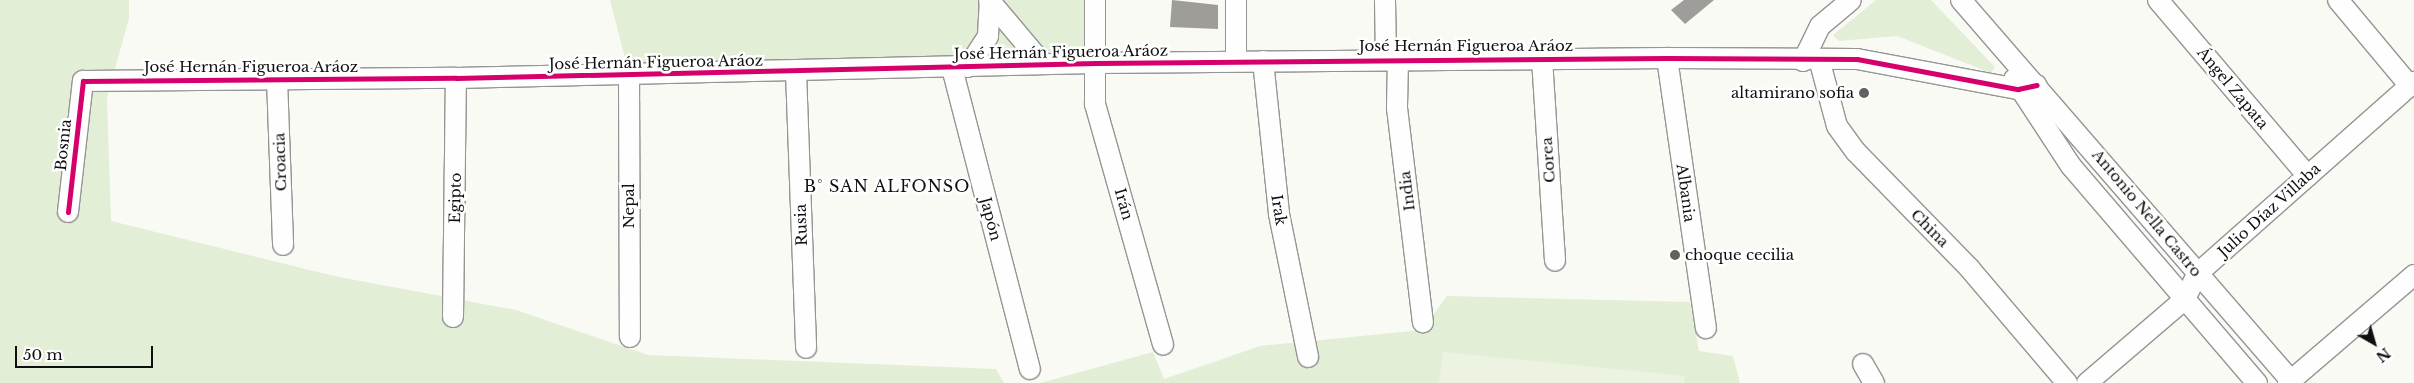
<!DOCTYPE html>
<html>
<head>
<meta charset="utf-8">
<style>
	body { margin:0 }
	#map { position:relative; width:2414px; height:383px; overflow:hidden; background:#fafaf5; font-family:"Libre Baskerville",serif }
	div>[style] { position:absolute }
	.green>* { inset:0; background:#e3eed7 }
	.pitch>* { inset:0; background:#edf3e1 }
	.building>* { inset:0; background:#9e9d9a }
	.roads { filter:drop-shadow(1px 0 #959593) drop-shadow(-1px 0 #959593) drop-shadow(0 1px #959593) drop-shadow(0 -1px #959593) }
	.minor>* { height:20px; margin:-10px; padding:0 10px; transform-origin:10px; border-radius:10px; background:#fefefe }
	.cycleway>* { height:5px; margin:-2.5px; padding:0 2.5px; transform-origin:2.5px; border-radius:2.5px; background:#d6006c }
	.dots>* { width:14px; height:14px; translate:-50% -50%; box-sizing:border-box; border:2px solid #fff; border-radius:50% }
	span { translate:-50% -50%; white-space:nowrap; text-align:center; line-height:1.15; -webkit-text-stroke:5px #fff; paint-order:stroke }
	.street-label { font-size:15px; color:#0f0f0f }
	.poi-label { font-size:15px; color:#0f0f0f }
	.right { translate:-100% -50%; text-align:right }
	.left { translate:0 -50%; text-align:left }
	.neighbourhood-label { font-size:16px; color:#0f0f0f; letter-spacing:1px }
	.north { position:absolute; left:2349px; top:318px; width:50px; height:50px; -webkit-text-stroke:4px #fff; paint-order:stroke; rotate:142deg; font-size:14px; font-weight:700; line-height:20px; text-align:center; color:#0f0f0f }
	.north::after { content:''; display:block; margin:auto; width:18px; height:22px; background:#0f0f0f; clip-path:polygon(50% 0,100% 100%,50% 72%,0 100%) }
	.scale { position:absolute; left:15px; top:346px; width:138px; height:22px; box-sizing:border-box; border:2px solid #0f0f0f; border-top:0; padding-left:6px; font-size:15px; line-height:18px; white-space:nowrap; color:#0f0f0f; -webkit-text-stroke:4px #fff; paint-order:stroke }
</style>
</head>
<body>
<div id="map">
	<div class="green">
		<i style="clip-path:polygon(0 0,129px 0,129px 18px,107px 98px,111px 221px,334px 276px,516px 310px,648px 355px,996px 369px,1004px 383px,0 383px)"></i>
		<i style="clip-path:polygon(610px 0,1097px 0,1096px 63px,629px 74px)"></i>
		<i style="clip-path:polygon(1876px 0,1931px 0,1995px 67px,1991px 73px,1897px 36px,1839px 41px,1833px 35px)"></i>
		<i style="clip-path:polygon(1447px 296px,1690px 302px,1699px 351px,1733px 356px,1740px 383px,1040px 383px,1153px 352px,1164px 379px,1260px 346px,1422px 330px)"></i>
	</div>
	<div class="pitch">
		<i style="clip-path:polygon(1443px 352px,1685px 376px,1684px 383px,1439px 383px)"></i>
	</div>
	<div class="building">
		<i style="clip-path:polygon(1172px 0,1218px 5px,1218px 29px,1170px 27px)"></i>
		<i style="clip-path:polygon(1684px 0,1714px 0,1685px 24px,1671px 10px)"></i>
	</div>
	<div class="roads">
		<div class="minor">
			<i style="left:989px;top:0;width:82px;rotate:49.9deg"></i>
			<i style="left:1095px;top:0;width:104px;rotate:90deg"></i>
			<i style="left:1095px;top:104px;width:250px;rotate:74.2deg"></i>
			<i style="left:1236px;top:0;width:61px;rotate:90deg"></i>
			<i style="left:1385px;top:0;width:59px;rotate:89deg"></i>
			<i style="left:1961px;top:0;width:507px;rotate:49.08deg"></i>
			<i style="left:2158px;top:0;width:231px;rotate:49.6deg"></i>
			<i style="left:2338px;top:0;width:112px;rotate:50.1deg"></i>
			<i style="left:1667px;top:58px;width:273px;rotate:81.8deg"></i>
			<i style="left:1398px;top:59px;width:49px;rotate:91.2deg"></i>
			<i style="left:1397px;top:108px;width:216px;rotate:83.1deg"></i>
			<i style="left:1542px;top:59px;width:202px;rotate:86.3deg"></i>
			<i style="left:1819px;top:59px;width:69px;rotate:75deg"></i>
			<i style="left:1837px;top:126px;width:32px;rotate:54deg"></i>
			<i style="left:1856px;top:152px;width:163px;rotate:45.7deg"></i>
			<i style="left:1970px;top:269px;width:150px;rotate:49.6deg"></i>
			<i style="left:1263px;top:61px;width:154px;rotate:84deg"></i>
			<i style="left:1279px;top:214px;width:146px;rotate:78.5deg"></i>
			<i style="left:1803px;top:61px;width:39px;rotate:-64deg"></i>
			<i style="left:1820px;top:26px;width:40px;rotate:-40deg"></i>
			<i style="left:968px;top:67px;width:37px;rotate:-57deg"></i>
			<i style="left:988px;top:36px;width:35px;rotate:-87deg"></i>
			<i style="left:952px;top:68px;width:311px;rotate:75.5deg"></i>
			<i style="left:796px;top:72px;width:276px;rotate:87.9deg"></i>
			<i style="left:629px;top:74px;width:263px;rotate:89.8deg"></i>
			<i style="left:277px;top:79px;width:166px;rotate:87.9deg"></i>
			<i style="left:2014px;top:79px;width:104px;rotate:56.8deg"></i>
			<i style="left:2071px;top:166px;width:286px;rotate:49.4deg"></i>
			<i style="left:68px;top:212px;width:132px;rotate:-83.5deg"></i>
			<i style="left:83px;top:81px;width:373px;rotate:-0.5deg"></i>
			<i style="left:456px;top:78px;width:640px;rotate:-1.34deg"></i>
			<i style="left:1096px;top:63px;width:571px;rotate:-0.5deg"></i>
			<i style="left:1667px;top:58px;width:190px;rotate:0.3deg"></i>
			<i style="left:1857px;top:59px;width:164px;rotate:10.6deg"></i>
			<i style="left:2018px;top:89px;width:19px;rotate:-12deg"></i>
			<i style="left:453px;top:317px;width:239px;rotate:-89.3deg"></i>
			<i style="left:1863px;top:364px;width:22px;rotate:60deg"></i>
			<i style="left:2087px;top:383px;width:129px;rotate:-40.6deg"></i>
			<i style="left:2185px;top:299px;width:28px;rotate:-64deg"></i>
			<i style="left:2197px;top:274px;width:290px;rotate:-41.5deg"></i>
			<i style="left:2288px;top:383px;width:166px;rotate:-40.6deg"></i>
		</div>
	</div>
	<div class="cycleway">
		<i style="left:68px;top:212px;width:132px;rotate:-83.5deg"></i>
		<i style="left:83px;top:81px;width:373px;rotate:-0.5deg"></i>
		<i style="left:456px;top:78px;width:640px;rotate:-1.34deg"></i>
		<i style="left:1096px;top:63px;width:571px;rotate:-0.5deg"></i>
		<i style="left:1667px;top:58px;width:190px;rotate:0.3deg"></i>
		<i style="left:1857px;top:59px;width:164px;rotate:10.6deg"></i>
		<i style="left:2018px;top:89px;width:19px;rotate:-12deg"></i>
	</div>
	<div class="dots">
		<i style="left:1864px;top:93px;background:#616160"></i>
		<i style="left:1675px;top:255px;background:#616160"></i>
	</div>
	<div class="street-label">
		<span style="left:1466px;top:46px">José Hernán Figueroa Aráoz</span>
		<span style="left:1061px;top:52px;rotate:-1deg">José Hernán Figueroa Aráoz</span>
		<span style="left:656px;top:62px;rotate:-1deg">José Hernán Figueroa Aráoz</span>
		<span style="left:251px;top:67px">José Hernán Figueroa Aráoz</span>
		<span style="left:2233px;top:88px;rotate:50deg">Ángel Zapata</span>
		<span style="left:63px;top:145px;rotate:-84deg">Bosnia</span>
		<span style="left:1548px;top:160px;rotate:-94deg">Corea</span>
		<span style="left:280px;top:162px;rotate:-92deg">Croacia</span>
		<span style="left:1407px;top:191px;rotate:-97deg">India</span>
		<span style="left:1686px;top:193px;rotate:82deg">Albania</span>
		<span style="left:455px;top:198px;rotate:-89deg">Egipto</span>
		<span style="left:1124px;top:204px;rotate:74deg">Irán</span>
		<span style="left:629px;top:206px;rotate:-90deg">Nepal</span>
		<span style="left:1279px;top:210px;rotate:81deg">Irak</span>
		<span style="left:2269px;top:210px;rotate:-42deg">Julio Díaz Villaba</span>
		<span style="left:2147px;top:213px;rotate:50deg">Antonio Nella Castro</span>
		<span style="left:991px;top:219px;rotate:75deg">Japón</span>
		<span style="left:801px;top:225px;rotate:-92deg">Rusia</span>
		<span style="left:1930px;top:228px;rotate:45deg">China</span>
	</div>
	<div class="poi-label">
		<span class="right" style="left:1854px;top:93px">altamirano sofia</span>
		<span class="left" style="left:1685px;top:255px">choque cecilia</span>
	</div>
	<div class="neighbourhood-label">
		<span style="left:887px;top:186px">B° SAN ALFONSO</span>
	</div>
	<div class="north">N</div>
	<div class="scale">50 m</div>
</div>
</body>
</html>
